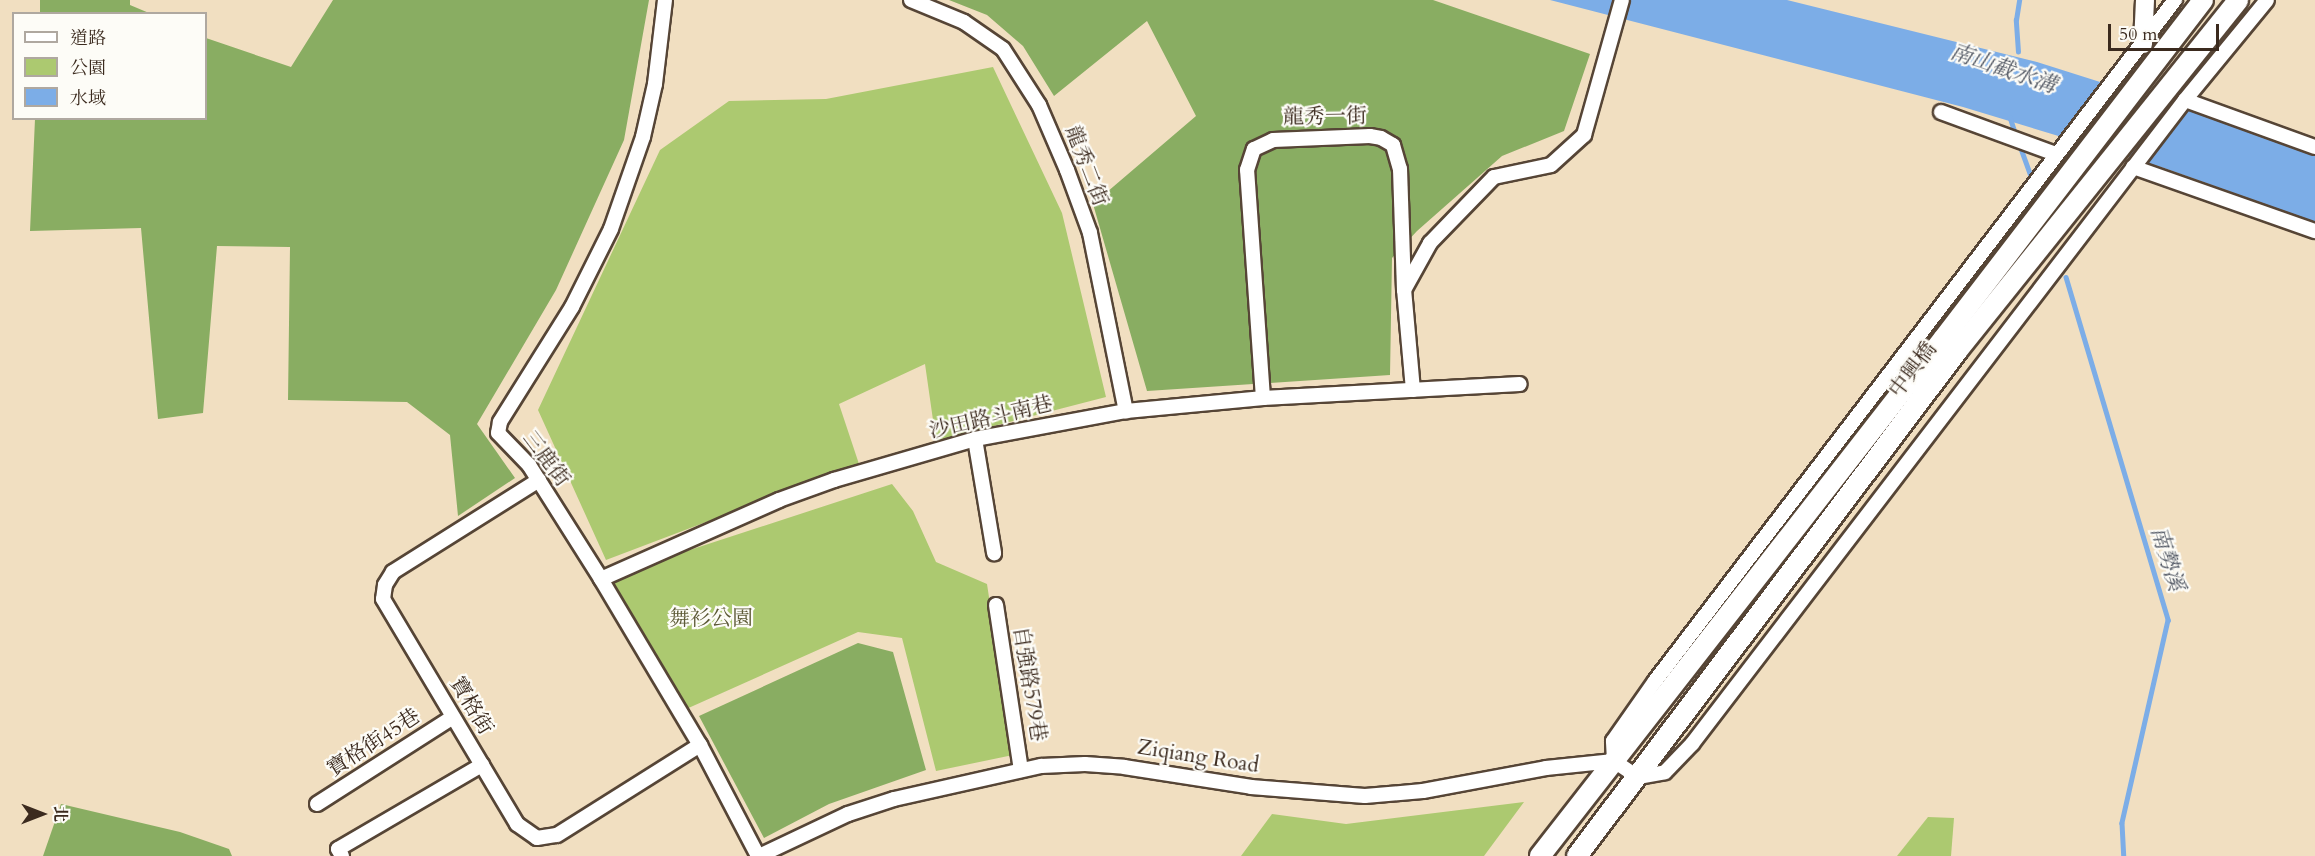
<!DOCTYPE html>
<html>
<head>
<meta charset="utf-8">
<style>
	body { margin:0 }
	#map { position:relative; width:2315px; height:856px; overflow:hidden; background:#f1dfc1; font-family:Cardo,"Noto Serif TC",serif }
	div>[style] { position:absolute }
	.green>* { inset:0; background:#acc970 }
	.forest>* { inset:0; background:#89ad62 }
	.water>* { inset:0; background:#7cade7 }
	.stream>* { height:4.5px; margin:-2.25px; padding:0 2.25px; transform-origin:2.25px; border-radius:2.25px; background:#7cade7 }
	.roads { filter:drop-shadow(2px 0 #564536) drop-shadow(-2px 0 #564536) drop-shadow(0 2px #564536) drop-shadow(0 -2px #564536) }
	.minor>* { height:14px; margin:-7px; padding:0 7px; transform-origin:7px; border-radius:7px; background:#fff }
	.tertiary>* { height:18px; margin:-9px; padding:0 9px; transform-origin:9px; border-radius:9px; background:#fff }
	.secondary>* { height:20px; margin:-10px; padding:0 10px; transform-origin:10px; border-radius:10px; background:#fff }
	span { translate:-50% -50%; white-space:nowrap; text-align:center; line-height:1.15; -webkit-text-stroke:4.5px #fdfcf7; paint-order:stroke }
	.street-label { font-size:21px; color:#3b2a1e }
	.park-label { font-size:21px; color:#5d5a37 }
	.water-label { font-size:22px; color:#525864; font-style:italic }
	.legend { position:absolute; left:12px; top:12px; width:195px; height:108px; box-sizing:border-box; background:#fdfcf7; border:2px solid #afa8a0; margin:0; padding:8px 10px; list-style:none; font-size:18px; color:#3b2a1e }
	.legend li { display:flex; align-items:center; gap:12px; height:30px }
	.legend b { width:30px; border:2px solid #afa8a0 }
	.north { position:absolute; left:12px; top:784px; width:60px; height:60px; -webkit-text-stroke:4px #fdfcf7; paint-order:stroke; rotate:90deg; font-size:16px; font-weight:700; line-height:24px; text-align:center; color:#3b2a1e }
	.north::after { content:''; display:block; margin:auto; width:21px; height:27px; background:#3b2a1e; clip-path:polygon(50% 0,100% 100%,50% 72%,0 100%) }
	.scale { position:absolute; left:2108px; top:24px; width:111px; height:27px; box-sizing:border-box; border:3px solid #3b2a1e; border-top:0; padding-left:8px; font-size:18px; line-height:21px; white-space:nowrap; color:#3b2a1e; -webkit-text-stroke:4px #fdfcf7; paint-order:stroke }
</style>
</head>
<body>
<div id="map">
	<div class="green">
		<i style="clip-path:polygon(993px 67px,1062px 213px,1106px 397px,936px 441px,925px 364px,839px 404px,859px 464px,606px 560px,538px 410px,660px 150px,729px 101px,826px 99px)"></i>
		<i style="clip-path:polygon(892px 484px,913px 511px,936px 562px,987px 584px,1013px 755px,936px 771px,902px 638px,858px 632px,684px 710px,601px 579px)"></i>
		<i style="clip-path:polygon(1524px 802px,1484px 856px,1241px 856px,1272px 814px,1346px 824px)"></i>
		<i style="clip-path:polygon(1928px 817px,1954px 818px,1951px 856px,1897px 856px)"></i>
	</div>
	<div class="forest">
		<i style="clip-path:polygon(40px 0,130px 0,130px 5px,149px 13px,40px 13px)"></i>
		<i style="clip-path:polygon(333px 0,649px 0,624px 140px,556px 290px,477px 424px,515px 478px,458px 516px,450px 435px,407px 402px,288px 400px,290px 247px,217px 246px,203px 413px,158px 419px,141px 228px,30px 231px,35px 119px,206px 118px,206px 38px,291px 67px)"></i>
		<i style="clip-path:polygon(949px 0,1433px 0,1590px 54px,1564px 131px,1502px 156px,1417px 231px,1392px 258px,1390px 375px,1147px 391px,1093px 204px,1196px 116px,1147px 21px,1054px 96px,1023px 46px,987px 15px)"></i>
		<i style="clip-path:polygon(858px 643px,893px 652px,926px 770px,829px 804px,764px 838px,699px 716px)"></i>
		<i style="clip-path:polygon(61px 804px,180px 832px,229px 849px,232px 856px,43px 856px)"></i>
	</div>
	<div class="water">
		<i style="clip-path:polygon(1550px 0,1787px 0,2037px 62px,2198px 113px,2315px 155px,2315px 222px,2161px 167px,1963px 107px)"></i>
	</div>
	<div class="stream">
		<i style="left:2018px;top:52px;width:32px;rotate:-94deg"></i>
		<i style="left:2016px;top:20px;width:20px;rotate:-81deg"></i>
		<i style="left:2010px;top:117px;width:19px;rotate:72deg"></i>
		<i style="left:2019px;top:143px;width:33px;rotate:70deg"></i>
		<i style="left:2036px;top:193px;width:12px;rotate:70deg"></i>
		<i style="left:2066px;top:277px;width:358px;rotate:73.4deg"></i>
		<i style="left:2168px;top:620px;width:208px;rotate:102.8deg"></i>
		<i style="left:2122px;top:823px;width:33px;rotate:87deg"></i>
	</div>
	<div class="roads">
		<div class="minor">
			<i style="left:665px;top:0;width:85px;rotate:96.8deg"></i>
			<i style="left:655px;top:84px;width:54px;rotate:102.8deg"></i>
			<i style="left:643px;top:137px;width:97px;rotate:109.2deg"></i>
			<i style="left:611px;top:229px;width:87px;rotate:116.6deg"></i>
			<i style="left:572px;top:307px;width:136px;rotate:122.1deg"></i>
			<i style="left:500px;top:422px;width:11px;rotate:100deg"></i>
			<i style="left:498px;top:433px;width:45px;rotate:45.9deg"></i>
			<i style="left:529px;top:465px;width:135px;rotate:57.7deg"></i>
			<i style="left:601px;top:579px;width:193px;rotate:59.2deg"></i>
			<i style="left:700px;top:745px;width:125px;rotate:62.4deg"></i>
			<i style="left:911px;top:0;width:57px;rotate:22.5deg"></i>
			<i style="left:964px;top:22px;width:47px;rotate:34.7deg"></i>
			<i style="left:1003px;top:49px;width:67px;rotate:57.3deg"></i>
			<i style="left:1039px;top:105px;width:71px;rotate:66.7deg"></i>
			<i style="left:1067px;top:170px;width:67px;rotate:69.9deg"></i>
			<i style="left:1090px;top:233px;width:182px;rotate:78.6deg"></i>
			<i style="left:2185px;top:100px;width:138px;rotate:19.9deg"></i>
			<i style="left:1941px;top:112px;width:122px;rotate:20.1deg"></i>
			<i style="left:2133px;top:167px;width:193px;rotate:19.4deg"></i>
			<i style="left:1413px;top:390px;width:100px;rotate:-95.1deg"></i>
			<i style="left:1404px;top:290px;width:54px;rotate:-61deg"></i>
			<i style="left:1430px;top:243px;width:92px;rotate:-45.9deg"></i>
			<i style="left:1494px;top:177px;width:58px;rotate:-11.9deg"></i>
			<i style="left:1551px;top:165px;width:45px;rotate:-42.3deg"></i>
			<i style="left:1584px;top:135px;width:140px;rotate:-74.3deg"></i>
			<i style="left:1263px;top:398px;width:229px;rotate:-94deg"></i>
			<i style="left:1247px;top:170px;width:22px;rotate:-72deg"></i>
			<i style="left:1254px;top:149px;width:21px;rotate:-25deg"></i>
			<i style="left:1273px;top:140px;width:97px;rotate:-2.4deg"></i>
			<i style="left:1370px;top:136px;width:11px;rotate:10deg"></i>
			<i style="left:1381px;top:138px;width:14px;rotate:30deg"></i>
			<i style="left:1393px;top:145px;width:25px;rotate:74deg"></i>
			<i style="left:1400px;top:169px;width:121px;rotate:88.1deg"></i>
			<i style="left:975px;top:439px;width:116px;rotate:80.5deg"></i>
			<i style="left:539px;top:480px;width:173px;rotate:147.8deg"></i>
			<i style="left:393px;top:572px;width:15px;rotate:122deg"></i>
			<i style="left:385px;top:585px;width:14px;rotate:98deg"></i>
			<i style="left:383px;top:599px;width:262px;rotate:59.2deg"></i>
			<i style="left:517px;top:824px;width:24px;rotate:35deg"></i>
			<i style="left:537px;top:838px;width:20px;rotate:-9deg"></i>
			<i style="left:557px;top:835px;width:169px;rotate:-32.2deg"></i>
			<i style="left:601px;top:579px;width:195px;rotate:-23.9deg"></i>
			<i style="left:779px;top:500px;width:59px;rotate:-20deg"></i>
			<i style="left:834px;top:480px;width:147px;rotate:-16.2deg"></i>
			<i style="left:975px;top:439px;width:154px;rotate:-10.5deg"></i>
			<i style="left:1126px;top:411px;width:138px;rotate:-5.4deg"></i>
			<i style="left:1263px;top:398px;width:257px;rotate:-3.1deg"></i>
			<i style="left:996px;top:605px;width:167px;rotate:81.4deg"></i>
			<i style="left:1614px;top:761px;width:20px;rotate:-93deg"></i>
			<i style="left:1613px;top:741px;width:73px;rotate:-55deg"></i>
			<i style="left:1655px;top:681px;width:857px;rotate:-52.64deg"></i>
			<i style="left:317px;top:804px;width:161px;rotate:-32.6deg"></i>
			<i style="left:342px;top:856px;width:8px;rotate:-120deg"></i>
			<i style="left:338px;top:849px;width:167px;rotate:-30.3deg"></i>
			<i style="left:759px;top:856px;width:98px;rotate:-25.3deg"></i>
			<i style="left:848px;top:814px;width:48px;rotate:-18.1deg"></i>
			<i style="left:894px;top:799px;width:151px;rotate:-12.7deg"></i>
			<i style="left:1041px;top:766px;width:44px;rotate:-2.6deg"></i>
			<i style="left:1085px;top:764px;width:39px;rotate:4deg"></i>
			<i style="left:1124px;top:767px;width:129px;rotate:8.9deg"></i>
			<i style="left:1251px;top:787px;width:114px;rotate:4.5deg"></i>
			<i style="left:1365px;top:796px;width:58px;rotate:-4.9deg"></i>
			<i style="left:1423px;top:791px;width:125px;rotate:-10.6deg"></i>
			<i style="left:1546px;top:768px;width:68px;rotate:-5.9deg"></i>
			<i style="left:1614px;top:761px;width:29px;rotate:34deg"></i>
			<i style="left:1638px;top:777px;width:27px;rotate:-10deg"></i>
			<i style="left:1665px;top:772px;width:39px;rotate:-46deg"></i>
			<i style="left:1692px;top:744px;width:811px;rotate:-52.56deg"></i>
			<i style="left:2185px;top:100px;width:129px;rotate:-50.6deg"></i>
		</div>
		<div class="tertiary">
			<i style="left:2143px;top:44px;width:44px;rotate:-87.4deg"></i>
		</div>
		<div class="secondary">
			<i style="left:1540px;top:856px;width:656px;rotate:-52.06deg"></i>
			<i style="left:1943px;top:339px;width:427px;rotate:-52.5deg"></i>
			<i style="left:1577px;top:856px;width:633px;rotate:-53.02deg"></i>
			<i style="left:1958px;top:350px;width:448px;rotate:-51.3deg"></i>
		</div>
	</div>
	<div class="street-label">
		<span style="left:1325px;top:117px;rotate:-1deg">龍秀一街</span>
		<span style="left:1086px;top:166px;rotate:69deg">龍秀二街</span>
		<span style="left:1913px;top:370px;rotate:-53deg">中興橋</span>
		<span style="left:991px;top:418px;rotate:-13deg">沙田路斗南巷</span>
		<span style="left:546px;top:459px;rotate:53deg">三鹿街</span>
		<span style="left:1029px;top:684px;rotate:81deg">自強路579巷</span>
		<span style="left:471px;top:706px;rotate:59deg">寶格街</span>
		<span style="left:374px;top:743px;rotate:-33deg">寶格街45巷</span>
		<span style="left:1198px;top:757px;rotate:9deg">Ziqiang Road</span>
	</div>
	<div class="park-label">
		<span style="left:711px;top:619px">舞衫公園</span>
	</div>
	<div class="water-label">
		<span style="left:2003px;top:69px;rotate:19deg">南山截水溝</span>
		<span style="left:2167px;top:559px;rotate:73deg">南勢溪</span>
	</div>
	<ul class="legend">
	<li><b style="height:8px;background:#fff"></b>道路</li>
	<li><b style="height:16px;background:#acc970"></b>公園</li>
	<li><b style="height:16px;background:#7cade7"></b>水域</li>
	</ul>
	<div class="north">北</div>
	<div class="scale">50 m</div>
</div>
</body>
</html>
